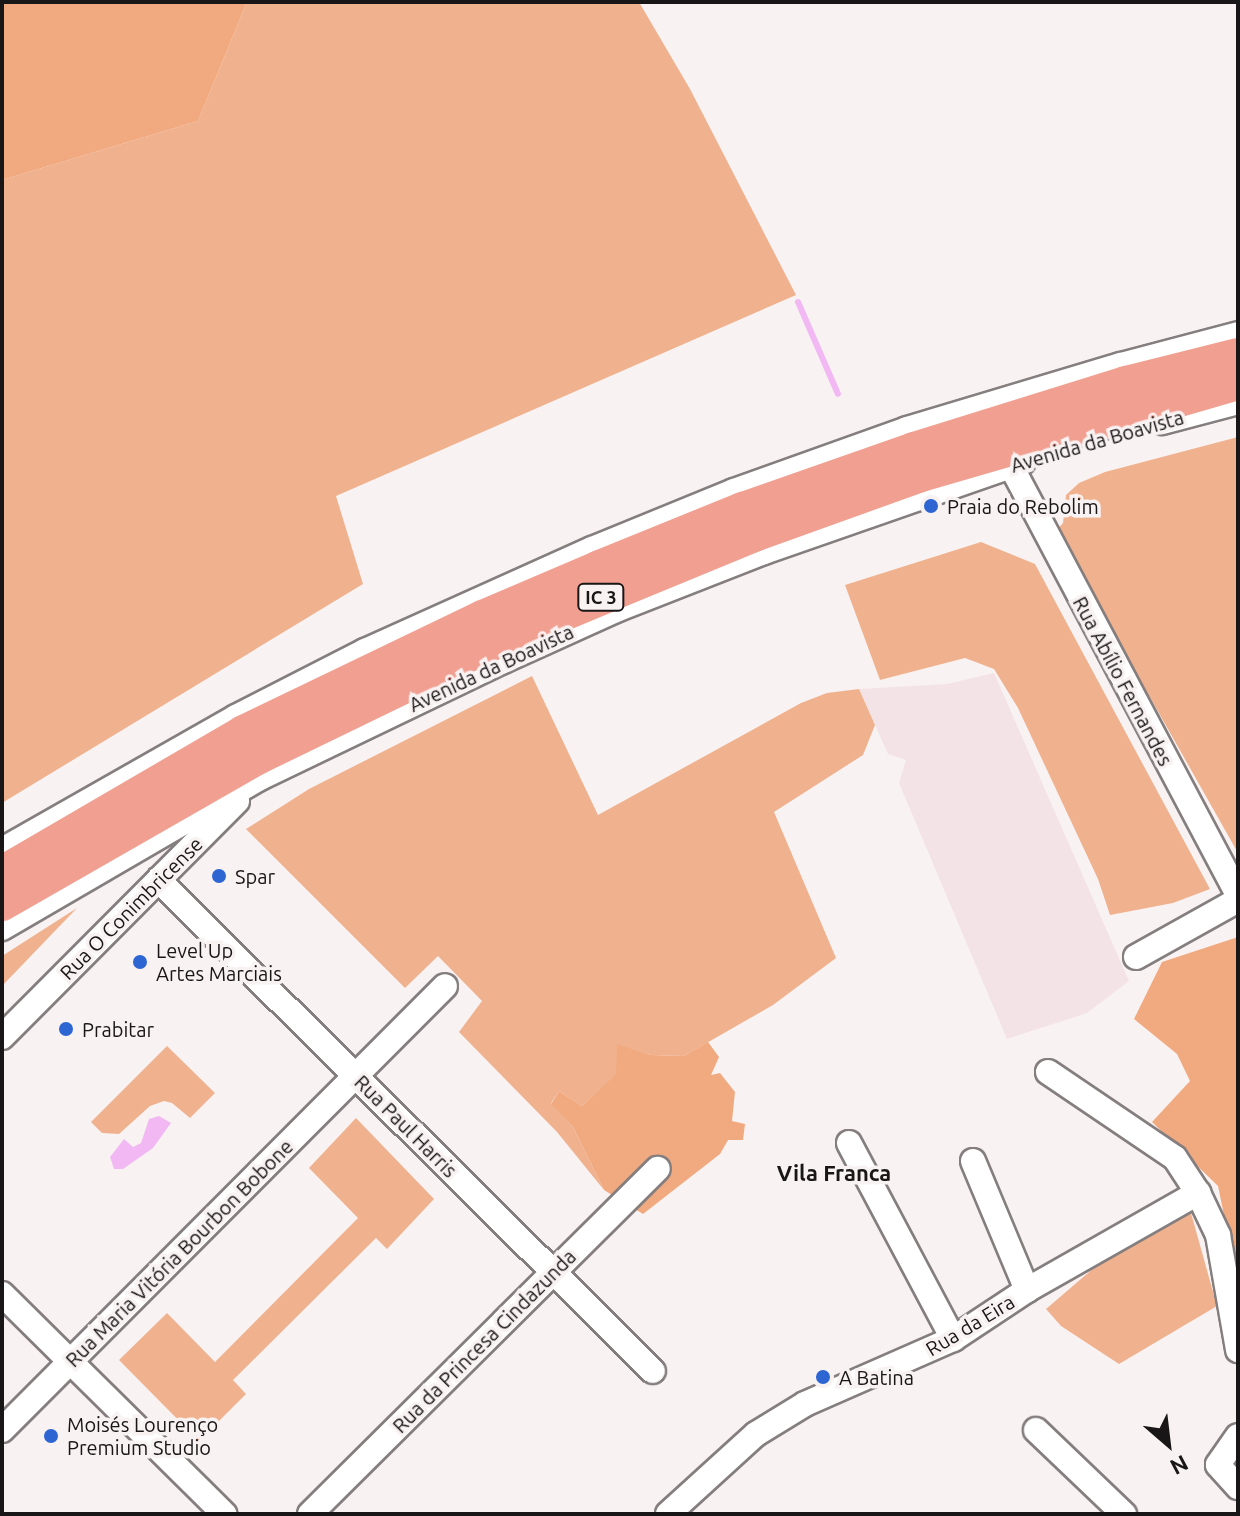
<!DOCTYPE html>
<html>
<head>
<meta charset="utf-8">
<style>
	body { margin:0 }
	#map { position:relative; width:1240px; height:1516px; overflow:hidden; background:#f9f2f2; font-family:Ubuntu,sans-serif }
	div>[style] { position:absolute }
	.built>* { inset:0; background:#f4e3e6 }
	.green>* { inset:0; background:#f0b28e }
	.forest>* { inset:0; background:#f1aa80 }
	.water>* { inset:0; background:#f2b8f3 }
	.stream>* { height:6px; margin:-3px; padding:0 3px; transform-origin:3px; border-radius:3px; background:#f2b8f3 }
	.roads { filter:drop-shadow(2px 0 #857e7f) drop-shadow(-2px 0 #857e7f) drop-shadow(0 2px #857e7f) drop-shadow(0 -2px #857e7f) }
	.minor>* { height:24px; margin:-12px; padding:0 12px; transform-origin:12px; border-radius:12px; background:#fff }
	.highway>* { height:36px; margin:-18px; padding:0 18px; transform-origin:18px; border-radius:18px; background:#f19f91 }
	.dots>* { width:22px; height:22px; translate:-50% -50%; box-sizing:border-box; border:4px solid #f9f2f2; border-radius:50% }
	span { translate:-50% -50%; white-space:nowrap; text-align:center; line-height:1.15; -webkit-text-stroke:7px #f9f2f2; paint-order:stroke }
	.shield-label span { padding:2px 6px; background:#f9f2f2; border:2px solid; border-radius:6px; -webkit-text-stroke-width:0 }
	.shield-label { font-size:18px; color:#191617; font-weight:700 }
	.street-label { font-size:20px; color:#191617 }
	.poi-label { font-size:20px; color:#191617 }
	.left { translate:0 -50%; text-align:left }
	.neighbourhood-label { font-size:22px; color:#191617; font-weight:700 }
	.frame { position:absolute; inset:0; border:4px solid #191617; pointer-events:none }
	.north { position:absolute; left:1128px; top:1404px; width:80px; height:80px; -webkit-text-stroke:6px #f9f2f2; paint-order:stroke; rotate:152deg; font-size:22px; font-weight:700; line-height:32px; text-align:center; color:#191617 }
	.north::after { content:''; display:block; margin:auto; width:28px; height:36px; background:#191617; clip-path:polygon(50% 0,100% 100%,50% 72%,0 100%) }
</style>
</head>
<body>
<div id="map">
	<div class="built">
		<i style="clip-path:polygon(994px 673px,1129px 981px,1087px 1013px,1007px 1039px,899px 783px,906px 760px,888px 754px,859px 689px,947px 684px)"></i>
	</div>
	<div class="green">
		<i style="clip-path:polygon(247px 2px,639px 2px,690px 89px,796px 295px,336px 496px,363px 584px,2px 803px,2px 180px,198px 121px)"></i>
		<i style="clip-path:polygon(1238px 437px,1238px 853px,1056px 531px,1063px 523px,1066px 495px,1079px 483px,1105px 472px)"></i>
		<i style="clip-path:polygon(981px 542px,1035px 564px,1210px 889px,1173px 903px,1110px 915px,1098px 879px,1018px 708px,994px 669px,965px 658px,880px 680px,845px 585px)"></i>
		<i style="clip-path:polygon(532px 676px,598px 815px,801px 703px,827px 693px,859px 689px,875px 725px,863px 755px,774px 812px,836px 958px,773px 1005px,684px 1056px,651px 1055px,618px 1045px,617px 1074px,582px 1106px,559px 1091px,551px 1103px,573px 1127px,604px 1190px,557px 1132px,459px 1032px,482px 1001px,438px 956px,405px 988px,246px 829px,309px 789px)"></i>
		<i style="clip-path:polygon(77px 908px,2px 986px,2px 956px)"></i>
		<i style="clip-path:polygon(167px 1046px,215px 1093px,190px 1118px,172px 1103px,164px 1101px,150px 1106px,119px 1134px,102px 1133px,91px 1122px)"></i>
		<i style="clip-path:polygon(356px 1118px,434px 1199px,387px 1249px,376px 1238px,233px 1380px,246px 1394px,199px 1441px,119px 1360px,167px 1313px,215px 1362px,358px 1218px,309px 1168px)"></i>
		<i style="clip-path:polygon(1191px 1213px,1217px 1306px,1119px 1364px,1061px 1326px,1046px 1309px,1102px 1261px)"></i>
	</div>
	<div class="forest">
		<i style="clip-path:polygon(2px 2px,247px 2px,198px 121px,2px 180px)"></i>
		<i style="clip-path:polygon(1238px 937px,1238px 1283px,1218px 1186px,1152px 1122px,1190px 1081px,1177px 1054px,1134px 1019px,1162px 962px)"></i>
		<i style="clip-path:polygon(708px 1042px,719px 1057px,711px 1075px,720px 1073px,735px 1092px,732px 1121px,745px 1124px,743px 1140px,728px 1140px,720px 1154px,643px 1214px,604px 1190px,573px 1127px,551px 1104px,559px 1091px,582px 1106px,616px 1074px,617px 1044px,651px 1055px,684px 1056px)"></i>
	</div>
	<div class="water">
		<i style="clip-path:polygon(159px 1116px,171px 1123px,153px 1148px,123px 1169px,114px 1169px,110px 1157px,124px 1139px,133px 1147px,141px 1143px,149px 1119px)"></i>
	</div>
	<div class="stream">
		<i style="left:798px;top:302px;width:100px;rotate:66.5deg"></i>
	</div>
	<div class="roads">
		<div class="minor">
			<i style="left:1162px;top:422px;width:79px;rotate:-14.7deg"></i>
			<i style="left:1011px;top:466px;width:485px;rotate:62.1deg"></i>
			<i style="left:2px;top:850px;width:269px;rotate:-29.6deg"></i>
			<i style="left:236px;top:717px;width:145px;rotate:-27.1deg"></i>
			<i style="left:365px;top:651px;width:249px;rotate:-24.2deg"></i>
			<i style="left:592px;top:549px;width:153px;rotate:-22.2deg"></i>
			<i style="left:734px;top:491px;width:184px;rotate:-19.7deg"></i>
			<i style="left:907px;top:429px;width:223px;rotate:-16.7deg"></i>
			<i style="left:1121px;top:365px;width:121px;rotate:-14.8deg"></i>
			<i style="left:158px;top:880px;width:697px;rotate:44.77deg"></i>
			<i style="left:2px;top:928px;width:298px;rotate:-30.2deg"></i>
			<i style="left:260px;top:778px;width:270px;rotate:-25.7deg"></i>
			<i style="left:503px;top:661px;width:124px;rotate:-24.3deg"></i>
			<i style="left:616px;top:610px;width:159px;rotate:-21.4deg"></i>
			<i style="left:764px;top:552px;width:274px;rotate:-19.2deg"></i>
			<i style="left:1136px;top:957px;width:117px;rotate:-29.2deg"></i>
			<i style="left:2px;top:1037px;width:333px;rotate:-45.1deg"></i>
			<i style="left:1048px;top:1072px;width:153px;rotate:34.1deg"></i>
			<i style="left:1175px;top:1158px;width:42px;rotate:56.7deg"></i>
			<i style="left:1198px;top:1193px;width:47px;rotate:64.5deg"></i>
			<i style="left:1218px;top:1235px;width:117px;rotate:80.1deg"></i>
			<i style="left:849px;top:1143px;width:222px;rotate:62deg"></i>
			<i style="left:973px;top:1161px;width:140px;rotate:67.3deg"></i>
			<i style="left:2px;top:1294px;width:313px;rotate:44.7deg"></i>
			<i style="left:2px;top:1430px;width:627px;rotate:-45.06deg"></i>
			<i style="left:1036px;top:1430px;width:122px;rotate:43.7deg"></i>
			<i style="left:1238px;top:1436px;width:35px;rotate:125deg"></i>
			<i style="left:1218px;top:1465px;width:30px;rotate:48deg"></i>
			<i style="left:310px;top:1514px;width:490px;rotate:-44.8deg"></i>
			<i style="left:668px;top:1514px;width:119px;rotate:-42.3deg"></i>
			<i style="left:756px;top:1434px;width:57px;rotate:-31.5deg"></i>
			<i style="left:805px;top:1404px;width:162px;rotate:-23.7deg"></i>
			<i style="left:953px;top:1339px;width:89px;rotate:-33.5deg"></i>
			<i style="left:1027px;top:1290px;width:197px;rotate:-29.6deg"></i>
		</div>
		<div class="highway">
			<i style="left:2px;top:874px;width:280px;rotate:-30.2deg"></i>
			<i style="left:244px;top:733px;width:265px;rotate:-25.7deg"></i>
			<i style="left:483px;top:618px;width:127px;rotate:-23.1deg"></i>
			<i style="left:600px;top:568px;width:154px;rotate:-22.1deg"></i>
			<i style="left:743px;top:510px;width:181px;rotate:-19.3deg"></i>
			<i style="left:914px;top:450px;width:222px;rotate:-17.3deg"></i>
			<i style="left:1126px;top:384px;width:115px;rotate:-14deg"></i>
			<i style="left:2px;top:903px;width:294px;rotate:-29.8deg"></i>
			<i style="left:257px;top:757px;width:263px;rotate:-25.9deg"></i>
			<i style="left:494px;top:642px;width:127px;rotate:-22.7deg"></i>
			<i style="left:611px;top:593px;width:155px;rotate:-22.4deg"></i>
			<i style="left:754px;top:534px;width:177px;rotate:-19.8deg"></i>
			<i style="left:921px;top:474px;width:330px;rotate:-16.2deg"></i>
		</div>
	</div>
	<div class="dots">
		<i style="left:931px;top:506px;background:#2d65d3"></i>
		<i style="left:219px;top:876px;background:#2d65d3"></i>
		<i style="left:140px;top:962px;background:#2d65d3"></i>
		<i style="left:66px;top:1029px;background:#2d65d3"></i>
		<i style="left:823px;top:1377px;background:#2d65d3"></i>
		<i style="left:51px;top:1436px;background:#2d65d3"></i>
	</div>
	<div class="shield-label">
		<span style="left:601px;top:597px">IC 3</span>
	</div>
	<div class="street-label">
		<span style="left:1097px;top:441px;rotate:-16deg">Avenida da Boavista</span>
		<span style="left:491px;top:668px;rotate:-25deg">Avenida da Boavista</span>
		<span style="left:1123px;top:681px;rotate:62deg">Rua Abílio Fernandes</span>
		<span style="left:131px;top:908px;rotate:-45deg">Rua O Conimbricense</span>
		<span style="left:406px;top:1126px;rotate:45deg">Rua Paul Harris</span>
		<span style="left:179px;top:1253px;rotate:-45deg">Rua Maria Vitória Bourbon Bobone</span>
		<span style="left:970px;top:1325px;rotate:-31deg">Rua da Eira</span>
		<span style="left:484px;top:1341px;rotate:-45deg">Rua da Princesa Cindazunda</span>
	</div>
	<div class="poi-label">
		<span class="left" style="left:947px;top:506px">Praia do Rebolim</span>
		<span class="left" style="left:235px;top:876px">Spar</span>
		<span class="left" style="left:156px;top:962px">Level Up<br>Artes Marciais</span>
		<span class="left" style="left:82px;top:1029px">Prabitar</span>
		<span class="left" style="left:839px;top:1377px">A Batina</span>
		<span class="left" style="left:67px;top:1436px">Moisés Lourenço<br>Premium Studio</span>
	</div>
	<div class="neighbourhood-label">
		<span style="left:834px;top:1173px">Vila Franca</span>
	</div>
	<div class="frame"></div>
	<div class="north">N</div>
</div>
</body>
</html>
